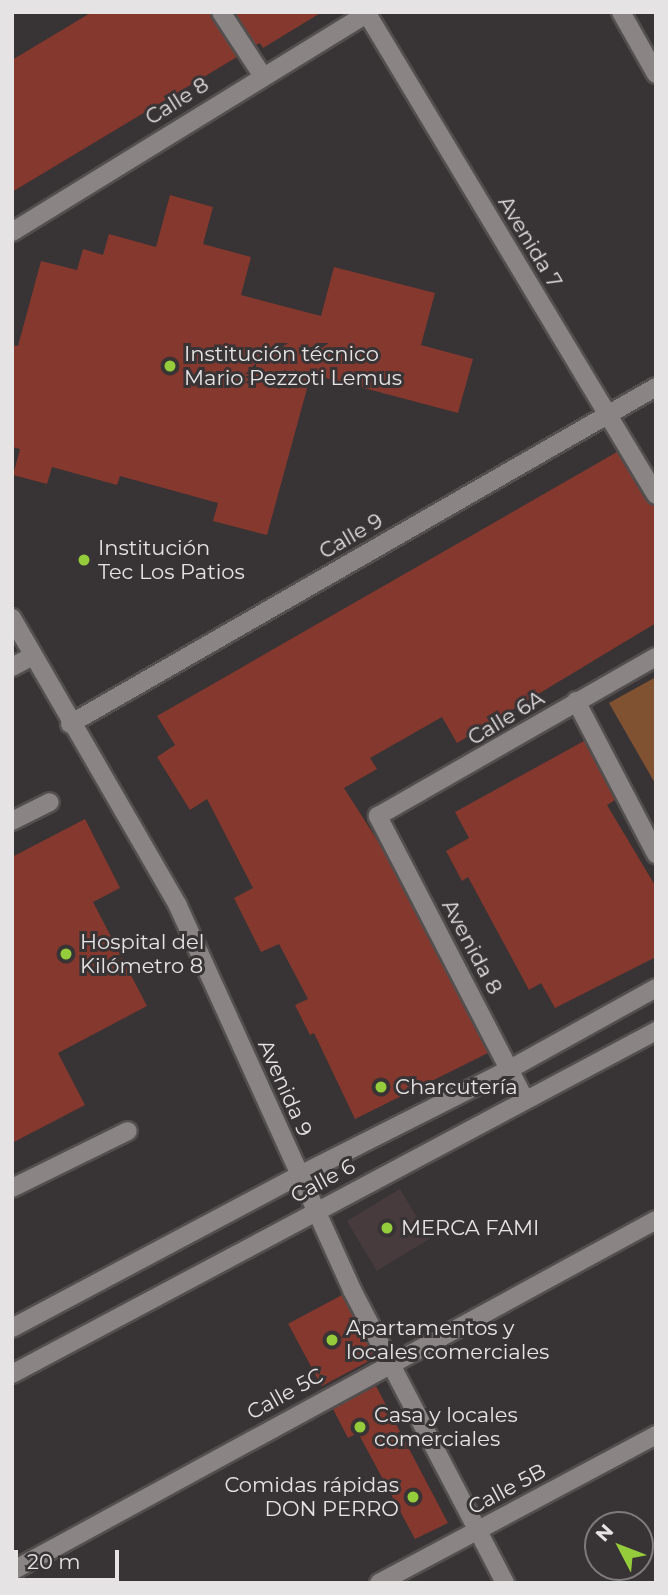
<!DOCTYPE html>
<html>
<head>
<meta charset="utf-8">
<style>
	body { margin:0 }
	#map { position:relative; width:668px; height:1595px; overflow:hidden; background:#383334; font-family:Montserrat,sans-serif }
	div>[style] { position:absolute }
	.built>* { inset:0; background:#473b3e; transform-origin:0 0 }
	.green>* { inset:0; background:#815232 }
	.building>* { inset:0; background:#84382e; transform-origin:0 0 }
	.roads { filter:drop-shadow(2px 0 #534f4f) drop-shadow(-2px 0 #534f4f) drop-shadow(0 2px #534f4f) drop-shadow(0 -2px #534f4f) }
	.lane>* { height:18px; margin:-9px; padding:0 9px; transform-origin:9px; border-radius:9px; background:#8a8485 }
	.street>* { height:18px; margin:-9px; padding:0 9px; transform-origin:9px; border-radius:9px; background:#8a8485 }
	.dots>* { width:19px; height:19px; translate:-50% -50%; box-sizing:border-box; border:4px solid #383334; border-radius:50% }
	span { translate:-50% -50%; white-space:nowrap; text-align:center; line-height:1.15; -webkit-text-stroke:6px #383334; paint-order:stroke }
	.street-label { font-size:21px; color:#e6e3e4 }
	.poi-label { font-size:21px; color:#e6e3e4 }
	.left { translate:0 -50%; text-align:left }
	.right { translate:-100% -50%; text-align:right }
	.frame { position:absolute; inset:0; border:14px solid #e6e3e4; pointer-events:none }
	.north { position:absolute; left:584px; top:1511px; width:70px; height:70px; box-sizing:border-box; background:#383334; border:2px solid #7e797a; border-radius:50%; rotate:312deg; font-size:19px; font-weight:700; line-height:28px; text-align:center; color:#e6e3e4 }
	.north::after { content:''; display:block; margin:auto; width:24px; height:32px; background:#95cc3b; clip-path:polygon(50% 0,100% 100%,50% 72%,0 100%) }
	.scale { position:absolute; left:14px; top:1550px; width:105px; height:32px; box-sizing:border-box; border:4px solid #e6e3e4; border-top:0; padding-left:9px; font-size:21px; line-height:24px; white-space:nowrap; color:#e6e3e4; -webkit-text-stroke:5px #383334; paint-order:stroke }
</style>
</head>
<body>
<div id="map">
	<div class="built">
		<i style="left:400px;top:1189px;width:58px;height:62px;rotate:59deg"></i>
	</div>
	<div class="green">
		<i style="clip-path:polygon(656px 677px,656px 785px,609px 703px)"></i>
	</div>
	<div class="building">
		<i style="clip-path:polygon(92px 12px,210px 12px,237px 57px,12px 192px,12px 60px)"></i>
		<i style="clip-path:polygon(235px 12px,322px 12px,263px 48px,260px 43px,256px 45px)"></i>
		<i style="clip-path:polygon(170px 195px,213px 207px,203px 244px,251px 257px,241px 295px,321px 316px,334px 267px,435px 293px,421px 345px,473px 359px,458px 413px,311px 374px,267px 535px,213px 521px,218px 503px,120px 476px,117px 485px,52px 467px,47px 484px,13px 475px,20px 449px,12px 447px,12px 345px,18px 346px,41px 261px,77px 270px,83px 249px,103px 255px,109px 234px,156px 247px)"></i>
		<i style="clip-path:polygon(617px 452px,646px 501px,656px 507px,656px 623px,457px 743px,442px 717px,370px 758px,377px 769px,344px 788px,381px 846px,488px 1053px,355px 1119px,314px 1033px,310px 1035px,295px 1005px,308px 999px,279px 944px,261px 952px,234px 898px,253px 888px,207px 799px,190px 810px,157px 757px,175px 745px,157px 716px)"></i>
		<i style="clip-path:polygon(584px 741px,615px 800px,607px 805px,656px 887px,656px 957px,555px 1008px,541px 983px,529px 990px,468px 877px,462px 881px,446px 851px,469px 838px,455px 812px)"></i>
		<i style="clip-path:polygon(85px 819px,120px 888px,93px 902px,147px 1006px,58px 1053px,85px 1105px,12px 1143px,12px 857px)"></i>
		<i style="left:342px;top:1295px;width:71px;height:61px;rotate:62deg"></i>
		<i style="clip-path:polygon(376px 1386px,448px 1523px,415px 1539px,358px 1433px,348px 1438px,333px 1409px)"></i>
	</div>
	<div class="roads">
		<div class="lane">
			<i style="left:12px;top:821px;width:42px;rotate:-26.6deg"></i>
			<i style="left:12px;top:1188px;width:129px;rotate:-26.2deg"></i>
		</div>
		<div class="street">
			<i style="left:221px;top:12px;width:75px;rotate:56.9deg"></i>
			<i style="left:366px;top:12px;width:563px;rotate:59.02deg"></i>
			<i style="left:621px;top:12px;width:71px;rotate:60.6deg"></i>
			<i style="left:12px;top:232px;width:419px;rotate:-31.6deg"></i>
			<i style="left:12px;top:618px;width:332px;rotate:60deg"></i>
			<i style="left:178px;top:906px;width:422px;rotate:65.6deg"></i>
			<i style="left:352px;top:1290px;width:331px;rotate:62.4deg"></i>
			<i style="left:12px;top:667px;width:24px;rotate:-28deg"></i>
			<i style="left:576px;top:701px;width:173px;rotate:62.4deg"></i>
			<i style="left:70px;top:724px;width:676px;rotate:-29.9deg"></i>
			<i style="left:525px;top:1100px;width:320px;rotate:-117.4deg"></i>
			<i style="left:378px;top:816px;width:320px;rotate:-29.8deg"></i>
			<i style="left:12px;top:1328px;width:326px;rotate:-28deg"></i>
			<i style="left:300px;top:1175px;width:235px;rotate:-26.8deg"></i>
			<i style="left:510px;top:1069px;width:167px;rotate:-29deg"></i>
			<i style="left:12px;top:1374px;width:730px;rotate:-28.04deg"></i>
			<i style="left:12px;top:1571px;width:733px;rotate:-28.59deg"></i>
			<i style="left:379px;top:1583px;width:314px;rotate:-28.1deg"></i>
		</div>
	</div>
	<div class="dots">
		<i style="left:170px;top:366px;background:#95cc3b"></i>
		<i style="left:84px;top:560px;background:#95cc3b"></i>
		<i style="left:66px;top:954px;background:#95cc3b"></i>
		<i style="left:381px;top:1087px;background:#95cc3b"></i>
		<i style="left:387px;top:1228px;background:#95cc3b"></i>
		<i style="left:332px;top:1340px;background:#95cc3b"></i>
		<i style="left:360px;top:1427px;background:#95cc3b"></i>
		<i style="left:413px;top:1497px;background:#95cc3b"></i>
	</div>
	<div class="street-label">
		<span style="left:177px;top:101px;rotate:-32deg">Calle 8</span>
		<span style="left:530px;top:242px;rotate:59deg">Avenida 7</span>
		<span style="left:351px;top:536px;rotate:-30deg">Calle 9</span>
		<span style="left:506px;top:718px;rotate:-31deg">Calle 6A</span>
		<span style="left:472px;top:947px;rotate:62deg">Avenida 8</span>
		<span style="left:285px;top:1088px;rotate:66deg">Avenida 9</span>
		<span style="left:323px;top:1181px;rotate:-28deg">Calle 6</span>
		<span style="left:285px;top:1394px;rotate:-29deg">Calle 5C</span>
		<span style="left:507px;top:1489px;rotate:-28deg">Calle 5B</span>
	</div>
	<div class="poi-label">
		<span class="left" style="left:184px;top:366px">Institución técnico<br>Mario Pezzoti Lemus</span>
		<span class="left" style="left:98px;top:560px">Institución<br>Tec Los Patios</span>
		<span class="left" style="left:80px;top:954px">Hospital del<br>Kilómetro 8</span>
		<span class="left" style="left:395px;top:1087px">Charcutería</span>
		<span class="left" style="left:401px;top:1228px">MERCA FAMI</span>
		<span class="left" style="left:346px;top:1340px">Apartamentos y<br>locales comerciales</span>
		<span class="left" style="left:374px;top:1427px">Casa y locales<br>comerciales</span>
		<span class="right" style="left:399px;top:1497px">Comidas rápidas<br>DON PERRO</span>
	</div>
	<div class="frame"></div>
	<div class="north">N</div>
	<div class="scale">20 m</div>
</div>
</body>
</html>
